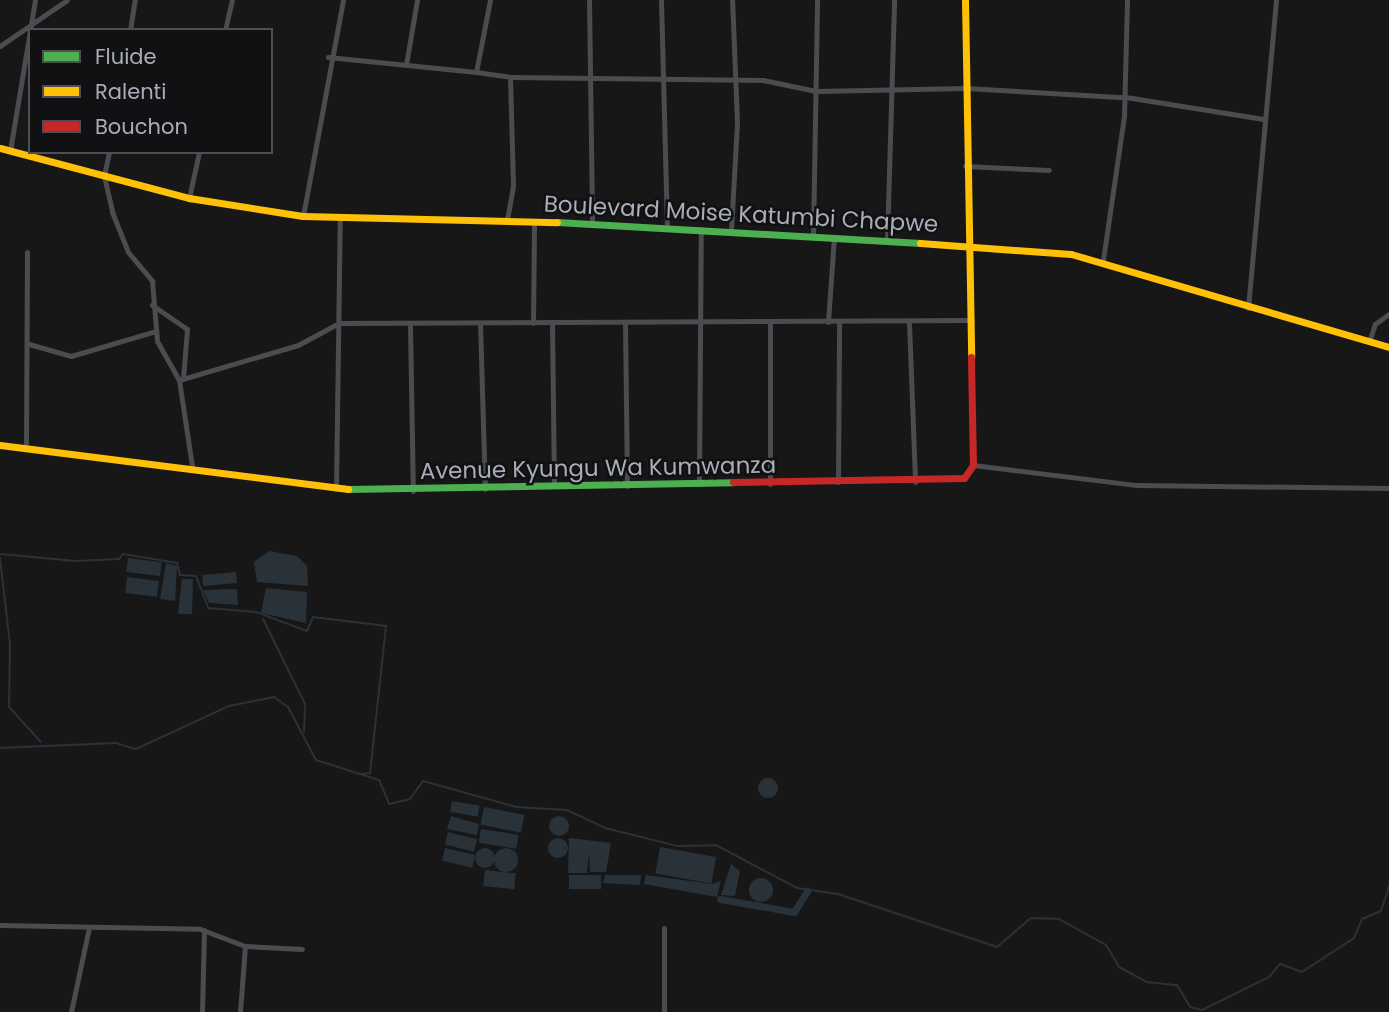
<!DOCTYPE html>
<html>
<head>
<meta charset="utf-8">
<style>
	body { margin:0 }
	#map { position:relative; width:1389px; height:1012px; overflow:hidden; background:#171717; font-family:Poppins,sans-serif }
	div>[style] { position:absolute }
	.water>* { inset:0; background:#2a3239; transform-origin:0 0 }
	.round { border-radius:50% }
	.stream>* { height:2px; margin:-1px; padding:0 1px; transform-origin:1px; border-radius:1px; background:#2a3239 }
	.canal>* { height:7px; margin:-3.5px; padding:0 3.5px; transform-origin:3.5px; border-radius:3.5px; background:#2a3239 }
	.street>* { height:5px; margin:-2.5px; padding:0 2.5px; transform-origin:2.5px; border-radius:2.5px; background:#4b4c50 }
	.fast>* { height:7px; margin:-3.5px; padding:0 3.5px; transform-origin:3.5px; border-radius:3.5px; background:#4caf50 }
	.slow>* { height:7px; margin:-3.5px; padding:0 3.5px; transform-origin:3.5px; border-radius:3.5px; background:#ffc107 }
	.jam>* { height:7px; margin:-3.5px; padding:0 3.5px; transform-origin:3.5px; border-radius:3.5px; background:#c62828 }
	span { translate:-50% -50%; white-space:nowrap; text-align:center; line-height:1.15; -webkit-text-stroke:5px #111113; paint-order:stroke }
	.street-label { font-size:23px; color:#a8adb8 }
	.legend { position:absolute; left:28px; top:28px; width:245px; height:126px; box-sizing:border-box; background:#111113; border:2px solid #4d4f55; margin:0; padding:9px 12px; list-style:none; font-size:21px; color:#a8adb8 }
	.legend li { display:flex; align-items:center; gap:14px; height:35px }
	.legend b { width:35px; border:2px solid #4d4f55 }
</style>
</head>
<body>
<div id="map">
	<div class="water">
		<i style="clip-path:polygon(269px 551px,297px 556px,307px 566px,308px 586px,257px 582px,254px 562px)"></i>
		<i style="left:128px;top:558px;width:34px;height:14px;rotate:7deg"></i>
		<i style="clip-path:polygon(166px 563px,177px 566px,175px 601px,160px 599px)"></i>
		<i style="left:236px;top:572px;width:11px;height:34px;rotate:85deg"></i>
		<i style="left:127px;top:577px;width:32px;height:16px;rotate:7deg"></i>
		<i style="clip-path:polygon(182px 579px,193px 579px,192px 614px,178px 614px)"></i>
		<i style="clip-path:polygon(266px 588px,307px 592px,306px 623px,261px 613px)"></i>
		<i style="clip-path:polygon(237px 589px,238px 605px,209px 603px,203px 590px)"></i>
		<i class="round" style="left:758px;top:778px;width:20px;height:20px"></i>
		<i style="left:452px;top:801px;width:28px;height:11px;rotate:10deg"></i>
		<i style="left:484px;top:807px;width:41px;height:18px;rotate:11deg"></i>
		<i class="round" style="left:549px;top:816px;width:20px;height:20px"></i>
		<i style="clip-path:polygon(451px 816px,479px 824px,477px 835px,447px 829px)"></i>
		<i style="left:481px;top:829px;width:38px;height:14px;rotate:9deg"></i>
		<i style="left:448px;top:832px;width:30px;height:13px;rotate:14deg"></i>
		<i class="round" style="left:548px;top:838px;width:20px;height:20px"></i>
		<i style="clip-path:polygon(569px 838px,611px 843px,606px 872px,590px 872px,589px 852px,587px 873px,568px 873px)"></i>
		<i style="left:660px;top:847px;width:57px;height:27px;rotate:10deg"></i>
		<i style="left:445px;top:848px;width:31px;height:13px;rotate:13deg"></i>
		<i class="round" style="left:475px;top:848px;width:20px;height:20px"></i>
		<i class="round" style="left:494px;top:848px;width:24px;height:24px"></i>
		<i style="clip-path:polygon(731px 864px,740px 871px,735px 896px,721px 895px)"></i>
		<i style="left:485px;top:870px;width:31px;height:16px;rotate:6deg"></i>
		<i style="left:569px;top:875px;width:32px;height:14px"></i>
		<i style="clip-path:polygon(605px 875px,641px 875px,640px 885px,603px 883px)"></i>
		<i style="clip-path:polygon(646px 875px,712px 884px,721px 881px,717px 897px,644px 884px)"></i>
		<i class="round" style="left:749px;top:878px;width:24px;height:24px"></i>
	</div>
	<div class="stream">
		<i style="left:0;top:554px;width:76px;rotate:5.3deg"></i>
		<i style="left:76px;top:561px;width:43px;rotate:-2.7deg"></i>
		<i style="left:119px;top:559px;width:6px;rotate:-51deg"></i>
		<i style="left:123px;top:554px;width:55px;rotate:9.5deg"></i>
		<i style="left:177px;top:563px;width:12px;rotate:76deg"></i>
		<i style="left:180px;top:575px;width:16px;rotate:4deg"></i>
		<i style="left:196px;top:576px;width:34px;rotate:69deg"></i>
		<i style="left:208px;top:608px;width:48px;rotate:4.8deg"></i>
		<i style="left:256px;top:612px;width:54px;rotate:20.4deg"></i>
		<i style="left:307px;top:631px;width:15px;rotate:-67deg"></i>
		<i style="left:313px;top:617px;width:74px;rotate:7deg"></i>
		<i style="left:386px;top:626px;width:148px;rotate:96.2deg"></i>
		<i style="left:370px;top:773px;width:11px;rotate:175deg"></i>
		<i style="left:0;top:558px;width:87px;rotate:83.4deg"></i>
		<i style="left:10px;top:644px;width:63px;rotate:90.9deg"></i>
		<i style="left:9px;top:707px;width:47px;rotate:47.6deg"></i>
		<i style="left:263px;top:619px;width:95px;rotate:63.7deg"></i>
		<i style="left:305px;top:704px;width:28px;rotate:92deg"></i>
		<i style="left:0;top:748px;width:116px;rotate:-2.5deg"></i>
		<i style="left:116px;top:743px;width:21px;rotate:17deg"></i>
		<i style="left:136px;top:749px;width:102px;rotate:-24.8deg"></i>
		<i style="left:229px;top:706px;width:46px;rotate:-11.3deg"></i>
		<i style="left:274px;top:697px;width:17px;rotate:36deg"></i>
		<i style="left:288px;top:707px;width:60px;rotate:62.2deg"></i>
		<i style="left:316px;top:760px;width:66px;rotate:17.6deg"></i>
		<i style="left:379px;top:780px;width:26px;rotate:67deg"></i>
		<i style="left:389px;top:804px;width:22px;rotate:-13deg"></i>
		<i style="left:410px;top:799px;width:22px;rotate:-54deg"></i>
		<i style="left:423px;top:781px;width:97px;rotate:15.6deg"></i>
		<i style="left:516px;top:807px;width:51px;rotate:3.4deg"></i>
		<i style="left:567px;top:810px;width:42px;rotate:25.3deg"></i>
		<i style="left:605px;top:828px;width:74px;rotate:14deg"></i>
		<i style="left:677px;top:846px;width:39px;rotate:-1deg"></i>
		<i style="left:716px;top:845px;width:92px;rotate:28deg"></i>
		<i style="left:797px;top:888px;width:41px;rotate:8.3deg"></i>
		<i style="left:838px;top:894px;width:168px;rotate:18.4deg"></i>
		<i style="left:997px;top:947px;width:45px;rotate:-40.5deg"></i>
		<i style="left:1031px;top:918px;width:28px;rotate:2deg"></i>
		<i style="left:1059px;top:919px;width:54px;rotate:29deg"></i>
		<i style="left:1106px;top:945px;width:26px;rotate:59deg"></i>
		<i style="left:1119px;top:967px;width:32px;rotate:28deg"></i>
		<i style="left:1147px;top:982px;width:30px;rotate:6deg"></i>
		<i style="left:1177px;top:985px;width:26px;rotate:59deg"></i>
		<i style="left:1190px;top:1007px;width:12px;rotate:14deg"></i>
		<i style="left:1202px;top:1010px;width:75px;rotate:-26.2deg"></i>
		<i style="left:1269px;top:977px;width:17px;rotate:-50deg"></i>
		<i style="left:1280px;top:964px;width:23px;rotate:20deg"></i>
		<i style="left:1302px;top:972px;width:62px;rotate:-33.2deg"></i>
		<i style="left:1354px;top:938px;width:21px;rotate:-67deg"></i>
		<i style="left:1362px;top:919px;width:21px;rotate:-23deg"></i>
		<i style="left:1381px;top:911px;width:26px;rotate:-72deg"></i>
	</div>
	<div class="canal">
		<i style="left:720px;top:899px;width:75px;rotate:10deg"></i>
		<i style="left:794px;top:912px;width:25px;rotate:-58deg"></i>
	</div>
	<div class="street">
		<i style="left:490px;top:0;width:73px;rotate:101deg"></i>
		<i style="left:476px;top:72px;width:34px;rotate:8deg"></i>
		<i style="left:510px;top:77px;width:109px;rotate:88.4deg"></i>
		<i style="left:513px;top:186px;width:36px;rotate:100deg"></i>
		<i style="left:589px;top:0;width:224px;rotate:89.2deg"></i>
		<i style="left:661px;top:0;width:224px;rotate:88.5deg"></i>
		<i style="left:130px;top:30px;width:30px;rotate:-81deg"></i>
		<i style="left:225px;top:30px;width:31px;rotate:-77deg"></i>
		<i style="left:0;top:46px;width:81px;rotate:-34.5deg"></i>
		<i style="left:328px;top:57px;width:149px;rotate:5.8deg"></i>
		<i style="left:406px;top:65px;width:66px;rotate:-80.4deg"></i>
		<i style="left:510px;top:77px;width:253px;rotate:0.7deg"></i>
		<i style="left:763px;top:80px;width:54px;rotate:11.7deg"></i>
		<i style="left:816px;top:91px;width:150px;rotate:-1.1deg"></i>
		<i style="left:966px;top:88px;width:166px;rotate:3.4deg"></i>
		<i style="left:1132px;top:98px;width:133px;rotate:9.1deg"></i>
		<i style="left:10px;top:151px;width:153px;rotate:-80.6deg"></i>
		<i style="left:109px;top:152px;width:25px;rotate:102deg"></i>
		<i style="left:104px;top:176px;width:37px;rotate:77deg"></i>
		<i style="left:112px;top:212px;width:43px;rotate:68.2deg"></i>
		<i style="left:128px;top:252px;width:38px;rotate:50deg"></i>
		<i style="left:152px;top:281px;width:60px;rotate:85.2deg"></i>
		<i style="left:157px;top:341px;width:45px;rotate:60.6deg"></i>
		<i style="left:179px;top:380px;width:87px;rotate:81.4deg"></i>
		<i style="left:965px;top:166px;width:84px;rotate:2.7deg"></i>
		<i style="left:189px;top:198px;width:47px;rotate:-77.7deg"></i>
		<i style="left:303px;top:216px;width:220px;rotate:-79.5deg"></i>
		<i style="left:731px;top:230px;width:108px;rotate:-86.8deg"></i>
		<i style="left:737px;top:122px;width:122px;rotate:-92.3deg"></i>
		<i style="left:813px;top:235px;width:235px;rotate:-89deg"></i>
		<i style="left:887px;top:240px;width:240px;rotate:-88.3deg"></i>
		<i style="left:1103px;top:260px;width:146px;rotate:-81.7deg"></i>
		<i style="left:1124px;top:116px;width:116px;rotate:-88.5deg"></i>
		<i style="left:152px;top:305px;width:42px;rotate:34.4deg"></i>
		<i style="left:187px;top:329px;width:50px;rotate:94.6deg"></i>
		<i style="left:1248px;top:308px;width:309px;rotate:-84.8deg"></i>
		<i style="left:625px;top:322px;width:164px;rotate:89.3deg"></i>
		<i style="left:770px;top:322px;width:162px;rotate:90deg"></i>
		<i style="left:828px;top:322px;width:85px;rotate:-86deg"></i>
		<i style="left:480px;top:323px;width:166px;rotate:88.3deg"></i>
		<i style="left:533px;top:323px;width:101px;rotate:-89.4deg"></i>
		<i style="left:552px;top:323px;width:163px;rotate:89.3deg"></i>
		<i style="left:909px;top:323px;width:159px;rotate:87.8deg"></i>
		<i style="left:410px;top:326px;width:165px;rotate:89deg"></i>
		<i style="left:1369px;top:342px;width:19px;rotate:-72deg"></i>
		<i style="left:1375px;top:324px;width:17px;rotate:-36deg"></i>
		<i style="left:29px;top:344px;width:44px;rotate:15.9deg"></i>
		<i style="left:71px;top:356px;width:89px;rotate:-16.4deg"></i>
		<i style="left:179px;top:380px;width:124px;rotate:-16.4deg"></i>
		<i style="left:298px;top:345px;width:47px;rotate:-28.2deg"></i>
		<i style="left:339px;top:323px;width:633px;rotate:-0.27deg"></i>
		<i style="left:26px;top:445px;width:193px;rotate:-89.7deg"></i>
		<i style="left:973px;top:465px;width:165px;rotate:7deg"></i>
		<i style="left:1137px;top:485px;width:252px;rotate:0.7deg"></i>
		<i style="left:838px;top:482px;width:158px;rotate:-89.6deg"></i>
		<i style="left:699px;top:484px;width:255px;rotate:-89.6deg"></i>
		<i style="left:336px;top:489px;width:271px;rotate:-89.2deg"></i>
		<i style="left:0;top:925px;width:200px;rotate:1.1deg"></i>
		<i style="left:200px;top:929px;width:48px;rotate:20.7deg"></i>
		<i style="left:245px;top:946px;width:57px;rotate:3deg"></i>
		<i style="left:71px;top:1012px;width:87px;rotate:-78deg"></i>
		<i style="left:202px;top:1012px;width:82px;rotate:-88.6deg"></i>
		<i style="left:240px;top:1012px;width:66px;rotate:-85.7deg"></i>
		<i style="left:664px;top:1012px;width:84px;rotate:-90deg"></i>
	</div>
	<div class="fast">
		<i style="left:557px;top:222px;width:364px;rotate:3.3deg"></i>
		<i style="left:348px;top:489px;width:385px;rotate:-1deg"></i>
	</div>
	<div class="slow">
		<i style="left:965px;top:0;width:357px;rotate:89deg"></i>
		<i style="left:0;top:148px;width:196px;rotate:14.8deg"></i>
		<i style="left:189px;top:198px;width:115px;rotate:9deg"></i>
		<i style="left:303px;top:216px;width:254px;rotate:1.4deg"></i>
		<i style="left:920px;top:243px;width:151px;rotate:4.2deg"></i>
		<i style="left:1071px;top:254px;width:331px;rotate:16.3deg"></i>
		<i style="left:0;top:445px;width:351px;rotate:7.2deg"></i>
	</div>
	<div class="jam">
		<i style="left:733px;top:482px;width:231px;rotate:-1deg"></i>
		<i style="left:964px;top:478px;width:16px;rotate:-55deg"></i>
		<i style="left:973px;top:465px;width:108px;rotate:-91.1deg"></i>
	</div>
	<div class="street-label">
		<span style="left:741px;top:214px;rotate:3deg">Boulevard Moise Katumbi Chapwe</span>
		<span style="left:598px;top:468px;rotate:-1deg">Avenue Kyungu Wa Kumwanza</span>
	</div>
	<ul class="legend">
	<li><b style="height:9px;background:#4caf50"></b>Fluide</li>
	<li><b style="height:9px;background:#ffc107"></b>Ralenti</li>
	<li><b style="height:9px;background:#c62828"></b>Bouchon</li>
	</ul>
</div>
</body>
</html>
